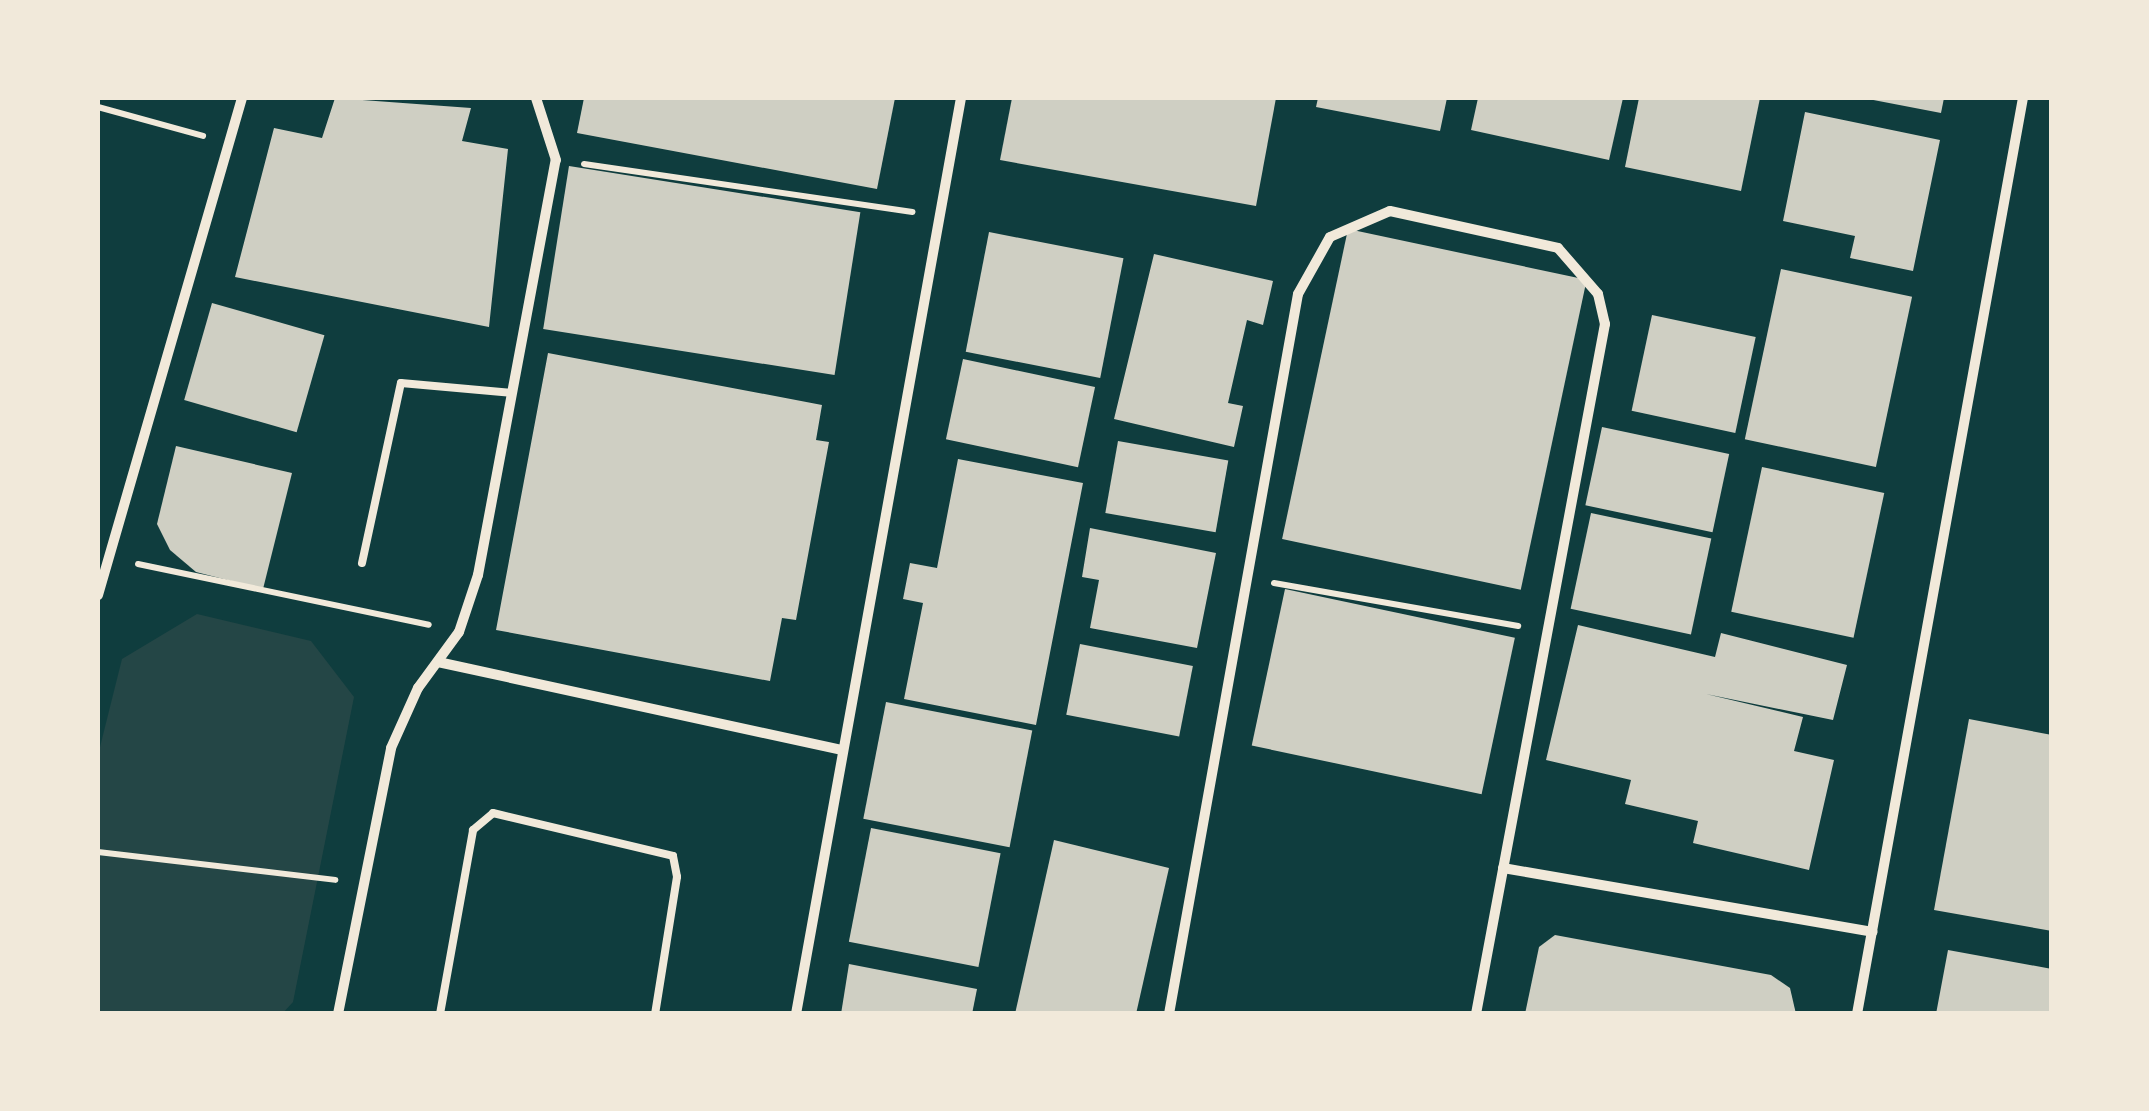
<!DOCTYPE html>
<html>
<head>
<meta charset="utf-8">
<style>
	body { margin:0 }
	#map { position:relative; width:2149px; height:1111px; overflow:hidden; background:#0f3d3e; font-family:"Titillium Web",sans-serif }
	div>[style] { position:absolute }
	.green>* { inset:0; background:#244646 }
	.building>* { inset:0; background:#cfcfc3; transform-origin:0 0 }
	.path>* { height:6px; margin:-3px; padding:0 3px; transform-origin:3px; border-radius:3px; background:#f1e9da }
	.service>* { height:8px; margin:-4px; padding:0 4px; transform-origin:4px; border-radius:4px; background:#f1e9da }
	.minor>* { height:10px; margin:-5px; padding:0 5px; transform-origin:5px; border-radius:5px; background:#f1e9da }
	span { translate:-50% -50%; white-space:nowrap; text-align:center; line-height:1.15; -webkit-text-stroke:9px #f1e9da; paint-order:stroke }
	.frame { position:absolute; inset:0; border:100px solid #f1e9da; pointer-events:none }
</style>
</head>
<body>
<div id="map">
	<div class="green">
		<i style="clip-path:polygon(197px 614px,311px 641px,354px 697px,293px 1002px,282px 1014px,98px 1012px,98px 755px,122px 659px)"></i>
	</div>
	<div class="building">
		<i style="clip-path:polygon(335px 98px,471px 108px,462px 141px,508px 149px,489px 327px,235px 277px,274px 128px,322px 138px)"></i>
		<i style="clip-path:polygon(584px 98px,895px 98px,877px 189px,577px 133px)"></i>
		<i style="clip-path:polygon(1012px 98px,1276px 98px,1256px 206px,1000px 160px)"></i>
		<i style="clip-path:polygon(1318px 98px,1447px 98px,1440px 131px,1316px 107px)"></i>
		<i style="clip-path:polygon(1478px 98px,1623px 98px,1609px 160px,1471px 130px)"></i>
		<i style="clip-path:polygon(1639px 98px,1760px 98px,1741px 191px,1625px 167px)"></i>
		<i style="clip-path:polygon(1863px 98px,1944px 98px,1941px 113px)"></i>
		<i style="clip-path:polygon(1805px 112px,1940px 140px,1913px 271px,1850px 258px,1855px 236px,1783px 221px)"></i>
		<i style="left:569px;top:166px;width:295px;height:165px;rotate:9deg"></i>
		<i style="left:1348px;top:229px;width:244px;height:317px;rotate:12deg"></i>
		<i style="left:989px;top:232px;width:137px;height:122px;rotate:11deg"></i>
		<i style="clip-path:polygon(1154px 254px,1273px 281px,1263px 325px,1247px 320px,1228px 403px,1243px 406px,1234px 447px,1114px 419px)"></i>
		<i style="left:1781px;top:269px;width:134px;height:174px;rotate:12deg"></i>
		<i style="left:212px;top:303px;width:117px;height:101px;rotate:16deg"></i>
		<i style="left:1652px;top:315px;width:106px;height:98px;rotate:12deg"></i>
		<i style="clip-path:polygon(548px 353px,822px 405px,816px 440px,829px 442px,796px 620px,782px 618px,770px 681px,496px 630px)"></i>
		<i style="left:963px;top:359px;width:135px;height:82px;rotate:12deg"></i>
		<i style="left:1602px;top:427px;width:130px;height:80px;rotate:12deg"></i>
		<i style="left:1118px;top:441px;width:112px;height:73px;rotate:10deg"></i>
		<i style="clip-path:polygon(176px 446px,292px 473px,263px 589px,196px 572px,170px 550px,157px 524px)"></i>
		<i style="clip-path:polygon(958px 459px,1083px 483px,1036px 725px,904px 699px,923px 603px,903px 599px,910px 563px,937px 568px)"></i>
		<i style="left:1762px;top:467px;width:125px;height:148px;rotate:12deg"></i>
		<i style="left:1591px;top:513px;width:123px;height:98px;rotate:12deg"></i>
		<i style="clip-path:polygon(1090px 528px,1216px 553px,1197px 648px,1090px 628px,1099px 580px,1082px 577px)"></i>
		<i style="left:1285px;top:589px;width:235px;height:160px;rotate:12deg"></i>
		<i style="clip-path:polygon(1578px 625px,1715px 657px,1721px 633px,1847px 665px,1833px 720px,1706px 694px,1803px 717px,1794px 751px,1834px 760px,1809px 870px,1693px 843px,1698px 821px,1625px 804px,1631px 780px,1546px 760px)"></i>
		<i style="left:1080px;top:644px;width:115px;height:72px;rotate:11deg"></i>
		<i style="left:886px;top:702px;width:149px;height:119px;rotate:11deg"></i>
		<i style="clip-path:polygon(1969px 719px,2052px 735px,2052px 931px,1934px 910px)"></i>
		<i style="left:871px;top:828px;width:132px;height:116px;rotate:11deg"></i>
		<i style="clip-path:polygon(1054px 840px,1169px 868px,1136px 1014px,1015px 1014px)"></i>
		<i style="clip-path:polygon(1555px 935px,1771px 975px,1790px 988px,1796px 1014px,1525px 1014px,1539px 947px)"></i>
		<i style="clip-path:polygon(1948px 950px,2052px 969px,2052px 1014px,1936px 1014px)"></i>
		<i style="clip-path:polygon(849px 964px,977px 989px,972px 1014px,841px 1014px)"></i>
	</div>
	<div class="path">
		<i style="left:98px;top:107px;width:109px;rotate:15.4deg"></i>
		<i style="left:584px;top:164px;width:332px;rotate:8.3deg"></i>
		<i style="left:138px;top:564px;width:297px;rotate:11.8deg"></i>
		<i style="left:1274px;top:583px;width:248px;rotate:10deg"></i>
		<i style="left:98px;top:852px;width:239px;rotate:6.7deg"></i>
	</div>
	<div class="service">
		<i style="left:362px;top:563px;width:184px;rotate:-77.8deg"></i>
		<i style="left:401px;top:383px;width:111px;rotate:5.1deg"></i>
		<i style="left:440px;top:1014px;width:187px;rotate:-79.8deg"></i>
		<i style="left:473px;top:830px;width:26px;rotate:-40deg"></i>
		<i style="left:493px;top:813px;width:185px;rotate:13.4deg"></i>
		<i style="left:673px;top:856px;width:21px;rotate:79deg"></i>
		<i style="left:677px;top:877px;width:139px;rotate:99.1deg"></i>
	</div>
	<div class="minor">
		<i style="left:98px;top:595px;width:517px;rotate:-73.84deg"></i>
		<i style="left:438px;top:662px;width:414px;rotate:12.3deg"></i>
		<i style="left:1503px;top:868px;width:375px;rotate:9.8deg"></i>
		<i style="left:338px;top:1014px;width:271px;rotate:-78.7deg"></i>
		<i style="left:391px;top:748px;width:66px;rotate:-65.8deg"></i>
		<i style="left:418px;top:688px;width:69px;rotate:-53.8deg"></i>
		<i style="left:459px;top:632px;width:60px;rotate:-71.6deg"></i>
		<i style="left:478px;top:575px;width:422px;rotate:-79.4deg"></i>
		<i style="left:556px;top:160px;width:65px;rotate:-107.9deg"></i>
		<i style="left:796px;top:1014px;width:931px;rotate:-79.79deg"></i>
		<i style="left:1169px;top:1014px;width:731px;rotate:-79.84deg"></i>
		<i style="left:1298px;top:294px;width:65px;rotate:-60.7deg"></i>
		<i style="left:1330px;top:237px;width:65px;rotate:-23.4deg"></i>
		<i style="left:1390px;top:211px;width:172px;rotate:12.4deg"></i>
		<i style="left:1558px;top:248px;width:61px;rotate:49deg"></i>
		<i style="left:1598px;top:294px;width:31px;rotate:77deg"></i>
		<i style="left:1605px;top:324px;width:702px;rotate:100.59deg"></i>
		<i style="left:1857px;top:1014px;width:931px;rotate:-79.73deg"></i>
	</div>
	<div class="frame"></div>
</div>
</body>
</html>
